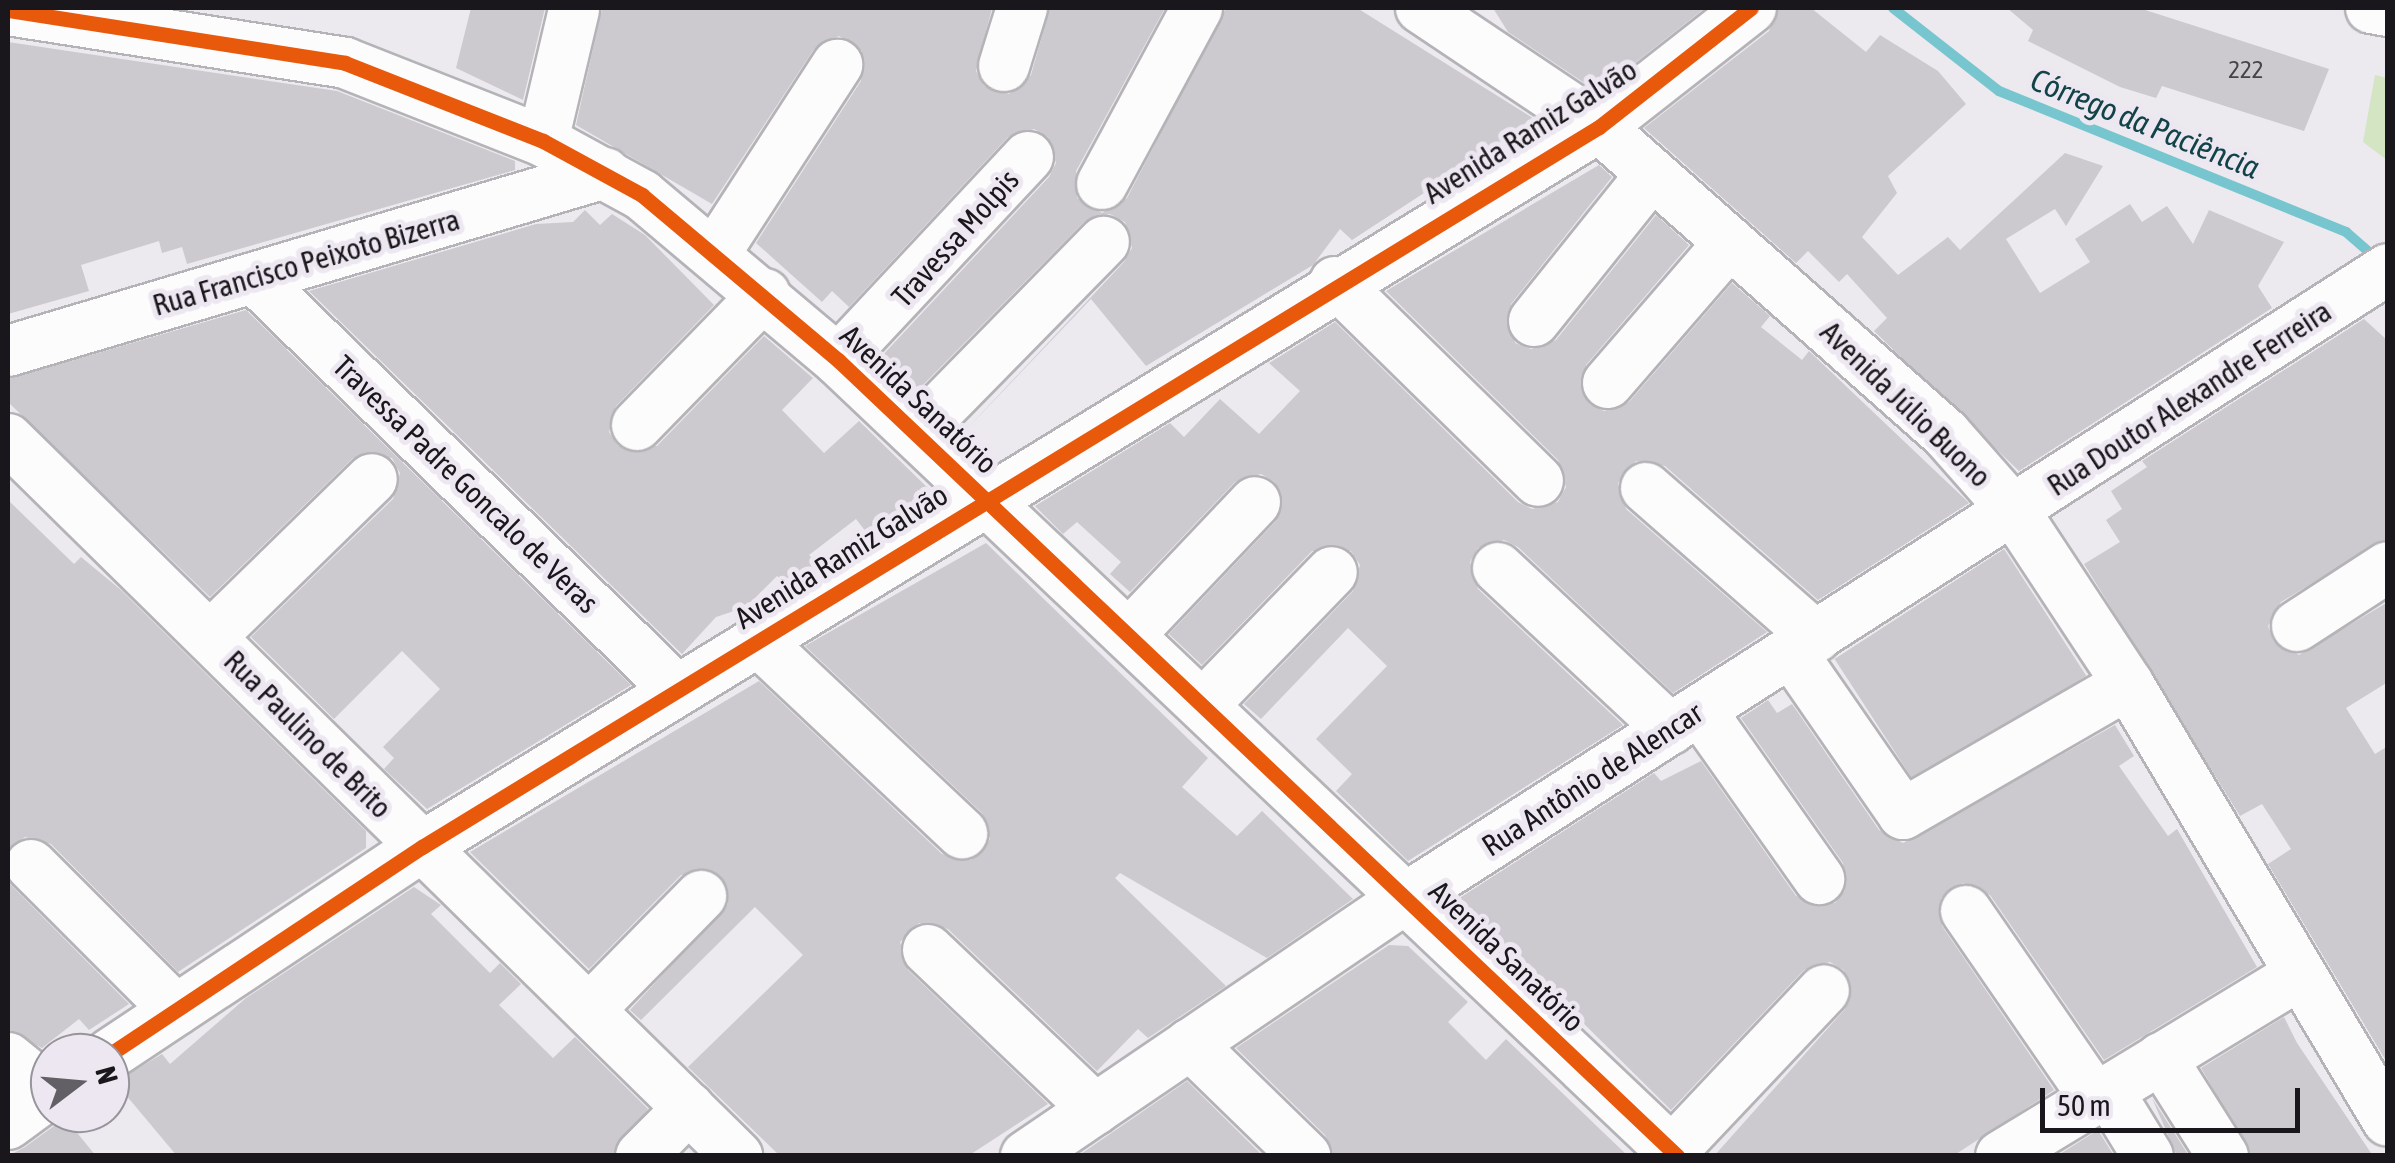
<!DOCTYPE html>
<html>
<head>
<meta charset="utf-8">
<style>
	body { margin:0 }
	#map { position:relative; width:2395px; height:1163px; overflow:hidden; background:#ece9ef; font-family:"Asap Condensed",sans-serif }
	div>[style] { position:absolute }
	.green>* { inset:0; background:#d3e5c3 }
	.stream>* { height:10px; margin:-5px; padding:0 5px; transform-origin:5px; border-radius:5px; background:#77c5cf }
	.building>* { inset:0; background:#cccacf; transform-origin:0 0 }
	.roads { filter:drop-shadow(2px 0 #b5b3b7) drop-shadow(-2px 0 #b5b3b7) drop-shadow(0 2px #b5b3b7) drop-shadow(0 -2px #b5b3b7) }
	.minor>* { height:50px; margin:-25px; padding:0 25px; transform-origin:25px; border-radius:25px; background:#fcfcfd }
	.cycleway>* { height:15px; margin:-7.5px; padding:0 7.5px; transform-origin:7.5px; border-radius:7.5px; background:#e8590c }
	span { translate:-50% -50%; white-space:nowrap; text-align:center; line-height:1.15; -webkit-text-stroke:10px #ece7f1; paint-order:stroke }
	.number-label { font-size:25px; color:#464448 }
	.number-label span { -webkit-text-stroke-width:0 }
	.street-label { font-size:30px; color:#19171b }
	.water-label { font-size:32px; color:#114348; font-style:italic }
	.frame { position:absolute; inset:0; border:10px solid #19171b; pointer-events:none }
	.north { position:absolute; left:30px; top:1033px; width:100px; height:100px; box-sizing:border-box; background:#ece7f1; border:2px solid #98949b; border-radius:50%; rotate:74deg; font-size:28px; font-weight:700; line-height:40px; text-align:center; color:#19171b }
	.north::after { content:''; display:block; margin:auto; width:35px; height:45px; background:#636065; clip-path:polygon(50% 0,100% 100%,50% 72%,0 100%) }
	.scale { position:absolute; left:2040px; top:1088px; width:260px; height:45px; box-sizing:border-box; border:5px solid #19171b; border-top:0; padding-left:12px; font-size:30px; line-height:35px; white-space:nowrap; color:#19171b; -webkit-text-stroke:8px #ece7f1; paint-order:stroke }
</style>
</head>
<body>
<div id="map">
	<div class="green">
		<i style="clip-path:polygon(2375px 75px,2387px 78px,2387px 160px,2363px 142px)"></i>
	</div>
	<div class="stream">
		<i style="left:1893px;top:8px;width:135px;rotate:38.1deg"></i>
		<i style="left:1999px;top:91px;width:375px;rotate:22.1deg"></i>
		<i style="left:2346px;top:232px;width:40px;rotate:41deg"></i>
	</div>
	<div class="building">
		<i style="clip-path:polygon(471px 8px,545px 8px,523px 100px,456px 68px)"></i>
		<i style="clip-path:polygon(602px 8px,992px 8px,976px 71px,984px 86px,1009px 94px,1031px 75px,1050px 8px,1165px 8px,1076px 171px,1077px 198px,1102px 213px,1127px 198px,1226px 8px,1357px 8px,1536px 120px,1352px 240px,1340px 229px,1313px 265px,1146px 366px,1091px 299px,962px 434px,1124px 262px,1132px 248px,1125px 222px,1110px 214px,1084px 222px,917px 391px,881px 357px,1049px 177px,1056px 163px,1048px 137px,1034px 129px,1008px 137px,849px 307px,832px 291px,822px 302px,756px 243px,861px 81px,862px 51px,839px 36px,814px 49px,712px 204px,576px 125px)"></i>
		<i style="clip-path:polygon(1493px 8px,1705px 8px,1598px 92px,1508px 32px)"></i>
		<i style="clip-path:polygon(1779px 8px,1811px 8px,1866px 52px,1880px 35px,1938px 71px,1966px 104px,1888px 176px,1897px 193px,1862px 237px,1898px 275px,1948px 237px,1960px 250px,2065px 153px,2103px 166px,2066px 226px,2055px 209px,2006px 239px,2040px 293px,2090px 262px,2075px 239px,2130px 204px,2142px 222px,2167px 206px,2193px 244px,2209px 210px,2284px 242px,2258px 286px,2272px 308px,2019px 471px,1874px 331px,1887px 318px,1847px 274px,1839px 282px,1808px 251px,1796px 263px,1644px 128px,1769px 31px)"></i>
		<i style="clip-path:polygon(2007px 8px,2139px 8px,2329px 69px,2304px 131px,2162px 86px,2156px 98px,2120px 87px,2028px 41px,2033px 30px)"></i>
		<i style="clip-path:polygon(8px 42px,337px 91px,515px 161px,515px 170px,187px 264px,182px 247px,162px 253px,159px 241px,81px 265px,89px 291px,8px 314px)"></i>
		<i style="clip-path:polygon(1599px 165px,1612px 177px,1511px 304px,1515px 343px,1531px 349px,1556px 340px,1656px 215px,1689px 245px,1586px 365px,1589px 404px,1604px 411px,1629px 402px,1732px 283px,1770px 316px,1761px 327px,1802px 360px,1809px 351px,1969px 503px,1818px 600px,1665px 466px,1636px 461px,1618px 483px,1626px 509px,1767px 632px,1673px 693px,1518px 547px,1504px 540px,1478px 548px,1470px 562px,1478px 589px,1623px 725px,1408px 861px,1336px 791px,1352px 774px,1316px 739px,1387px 666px,1348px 628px,1261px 719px,1244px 704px,1353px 591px,1360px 565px,1351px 551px,1312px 551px,1202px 665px,1169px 634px,1276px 521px,1275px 482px,1261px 474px,1235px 482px,1130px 592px,1110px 574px,1121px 562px,1077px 522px,1063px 534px,1035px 506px,1170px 423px,1184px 437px,1220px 399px,1259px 434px,1300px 391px,1269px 363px,1335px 322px,1518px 502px,1532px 509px,1558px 502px,1566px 487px,1558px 460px,1386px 291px)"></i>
		<i style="clip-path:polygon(585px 210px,600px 225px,612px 214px,645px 235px,714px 305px,616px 406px,609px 432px,618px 446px,657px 446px,764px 336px,813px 378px,782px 410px,824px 453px,859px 421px,933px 493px,866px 532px,856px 519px,809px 555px,820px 565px,789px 587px,777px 576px,746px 607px,716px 617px,682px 654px,309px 291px,536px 224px,573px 222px)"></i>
		<i style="clip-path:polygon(246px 310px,631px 685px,427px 809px,384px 769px,394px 758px,383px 747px,440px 689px,402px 651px,334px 719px,251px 637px,393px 499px,400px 473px,392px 458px,353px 458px,210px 597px,8px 402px,8px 379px)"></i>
		<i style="clip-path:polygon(2364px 319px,2388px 341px,2388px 538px,2281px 602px,2268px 626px,2274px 642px,2299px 655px,2388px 602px,2388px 682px,2346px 708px,2375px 754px,2388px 746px,2388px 1064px,2268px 864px,2291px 849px,2262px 804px,2240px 816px,2084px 564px,2120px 542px,2106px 520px,2122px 509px,2111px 491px,2147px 467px,2142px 461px)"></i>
		<i style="clip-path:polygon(8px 500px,74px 564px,81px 557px,121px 590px,366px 831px,366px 848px,178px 972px,51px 844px,25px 837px,8px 850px)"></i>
		<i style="clip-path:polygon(986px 543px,1208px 758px,1182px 787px,1237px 836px,1262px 811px,1353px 899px,1267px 958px,1120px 873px,1115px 878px,1226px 986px,1148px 1038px,1138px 1029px,1097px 1071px,948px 929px,919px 923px,900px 942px,908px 970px,1048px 1104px,968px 1156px,780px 1156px,688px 1067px,803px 955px,755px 907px,641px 1020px,630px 1010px,728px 904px,720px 875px,681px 875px,589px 969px,470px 852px,759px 681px,942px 854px,971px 860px,990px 839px,982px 813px,805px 646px)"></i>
		<i style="left:2004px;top:549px;width:151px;height:202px;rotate:57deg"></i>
		<i style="clip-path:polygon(1768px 700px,1777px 713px,1792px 704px,1879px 830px,1903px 843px,2115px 725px,2134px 756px,2119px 766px,2168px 836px,2177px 829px,2257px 967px,2104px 1060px,1990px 895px,1963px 883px,1941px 898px,1942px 926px,2054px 1090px,1953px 1156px,1714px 1156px,1845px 1009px,1844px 970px,1830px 962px,1804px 970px,1671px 1110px,1458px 899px,1654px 773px,1661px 781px,1701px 761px,1796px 896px,1835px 903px,1845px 890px,1843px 863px,1741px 718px)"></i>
		<i style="clip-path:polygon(8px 880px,11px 885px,129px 1004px,89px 1030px,79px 1019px,42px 1048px,8px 1030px)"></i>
		<i style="clip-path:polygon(414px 887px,441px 905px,431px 914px,490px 973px,500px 963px,521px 984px,499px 1005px,553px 1058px,575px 1037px,648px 1109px,613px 1156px,177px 1156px,115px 1082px,162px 1054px,170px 1064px,246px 998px)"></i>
		<i style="clip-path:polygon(1389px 945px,1408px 946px,1468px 1002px,1448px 1022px,1486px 1060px,1506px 1039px,1628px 1156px,1333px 1156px,1325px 1135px,1236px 1048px)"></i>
		<i style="clip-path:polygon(2284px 1017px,2297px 1043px,2373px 1156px,2252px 1156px,2201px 1068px)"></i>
		<i style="clip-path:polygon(1187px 1081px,1263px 1156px,1078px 1156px)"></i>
		<i style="clip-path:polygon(2152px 1098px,2189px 1156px,2177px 1156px)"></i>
		<i style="clip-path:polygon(65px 1118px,96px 1156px,8px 1156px,25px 1147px)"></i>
		<i style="clip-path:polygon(2098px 1130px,2114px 1156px,2057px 1156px)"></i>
	</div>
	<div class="roads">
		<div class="minor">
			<i style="left:1421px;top:8px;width:214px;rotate:33.8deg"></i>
			<i style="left:1599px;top:127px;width:463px;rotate:41.5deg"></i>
			<i style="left:1946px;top:434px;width:103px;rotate:48.6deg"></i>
			<i style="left:2014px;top:511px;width:207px;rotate:56.6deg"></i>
			<i style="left:2128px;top:684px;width:508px;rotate:59.25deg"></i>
			<i style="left:2371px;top:8px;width:17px;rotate:10deg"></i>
			<i style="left:8px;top:10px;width:341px;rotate:8.9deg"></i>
			<i style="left:345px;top:63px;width:213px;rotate:21.5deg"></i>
			<i style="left:543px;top:141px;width:113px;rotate:28.6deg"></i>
			<i style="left:642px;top:195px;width:256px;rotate:40.1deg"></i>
			<i style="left:838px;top:360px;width:1157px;rotate:43.49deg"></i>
			<i style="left:1004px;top:66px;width:61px;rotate:-72.8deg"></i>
			<i style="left:543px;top:141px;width:135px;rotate:-76.7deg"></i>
			<i style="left:1102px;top:184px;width:200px;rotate:-61.6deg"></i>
			<i style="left:717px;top:250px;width:221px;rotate:-57deg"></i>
			<i style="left:254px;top:278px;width:590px;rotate:44.25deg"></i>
			<i style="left:1335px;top:282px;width:284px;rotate:44.4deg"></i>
			<i style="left:1534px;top:321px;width:187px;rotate:-51.3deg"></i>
			<i style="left:8px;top:351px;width:623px;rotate:-16.6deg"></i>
			<i style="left:838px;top:360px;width:278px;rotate:-46.9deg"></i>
			<i style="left:1608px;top:383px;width:186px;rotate:-49.1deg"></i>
			<i style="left:637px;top:425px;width:183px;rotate:-45.7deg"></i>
			<i style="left:916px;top:433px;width:268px;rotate:-45.5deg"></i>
			<i style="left:8px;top:439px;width:1023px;rotate:44.52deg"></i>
			<i style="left:1646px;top:488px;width:226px;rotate:41.2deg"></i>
			<i style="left:1498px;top:568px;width:236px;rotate:43.1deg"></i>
			<i style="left:2297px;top:626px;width:108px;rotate:-33deg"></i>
			<i style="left:1129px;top:635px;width:183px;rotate:-46.5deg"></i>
			<i style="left:210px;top:637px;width:226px;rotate:-44.3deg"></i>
			<i style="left:757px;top:640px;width:282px;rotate:43.3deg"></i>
			<i style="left:1791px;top:652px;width:197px;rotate:55.3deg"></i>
			<i style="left:1903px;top:814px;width:260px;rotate:-30deg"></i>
			<i style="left:1203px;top:705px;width:185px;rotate:-45.9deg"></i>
			<i style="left:1700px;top:710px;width:207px;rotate:54.8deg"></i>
			<i style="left:31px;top:865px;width:205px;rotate:45deg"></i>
			<i style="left:1966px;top:911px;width:227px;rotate:55.4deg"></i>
			<i style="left:928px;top:950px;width:231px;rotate:43.6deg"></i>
			<i style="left:589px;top:1010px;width:160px;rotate:-45.5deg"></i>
			<i style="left:1190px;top:1044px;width:161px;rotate:44.2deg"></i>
			<i style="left:110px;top:1054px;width:374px;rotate:-33.6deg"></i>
			<i style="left:422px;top:847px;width:1380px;rotate:-31.46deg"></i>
			<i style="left:1599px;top:127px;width:193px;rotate:-38.1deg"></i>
			<i style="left:8px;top:1058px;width:54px;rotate:39deg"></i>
			<i style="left:2161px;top:1058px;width:116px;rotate:57.7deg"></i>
			<i style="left:2108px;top:1091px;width:76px;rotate:58.4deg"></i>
			<i style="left:8px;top:1124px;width:52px;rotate:-36.4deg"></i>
			<i style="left:1672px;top:1151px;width:221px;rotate:-46.6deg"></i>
			<i style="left:641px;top:1156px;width:68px;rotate:-45deg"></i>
			<i style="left:1026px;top:1156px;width:459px;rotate:-34.2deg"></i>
			<i style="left:1406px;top:898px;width:1166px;rotate:-32.64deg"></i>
			<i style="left:2001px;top:1156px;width:344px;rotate:-31.3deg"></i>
		</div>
	</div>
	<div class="cycleway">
		<i style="left:8px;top:10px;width:341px;rotate:8.9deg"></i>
		<i style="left:345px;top:63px;width:213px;rotate:21.5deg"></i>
		<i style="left:543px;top:141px;width:113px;rotate:28.6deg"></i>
		<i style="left:642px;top:195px;width:256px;rotate:40.1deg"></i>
		<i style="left:838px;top:360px;width:1157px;rotate:43.49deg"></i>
		<i style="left:110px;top:1054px;width:374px;rotate:-33.6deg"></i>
		<i style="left:422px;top:847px;width:1380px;rotate:-31.46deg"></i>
		<i style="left:1599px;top:127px;width:193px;rotate:-38.1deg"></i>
	</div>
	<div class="number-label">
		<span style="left:2246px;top:69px">222</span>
	</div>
	<div class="street-label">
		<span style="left:1530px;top:131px;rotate:-32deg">Avenida Ramiz Galvão</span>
		<span style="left:955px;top:238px;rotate:-48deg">Travessa Molpis</span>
		<span style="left:306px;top:262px;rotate:-16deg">Rua Francisco Peixoto Bizerra</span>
		<span style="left:2189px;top:398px;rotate:-33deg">Rua Doutor Alexandre Ferreira</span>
		<span style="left:919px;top:399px;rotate:43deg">Avenida Sanatório</span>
		<span style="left:1906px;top:404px;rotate:44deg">Avenida Júlio Buono</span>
		<span style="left:466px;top:484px;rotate:44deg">Travessa Padre Goncalo de Veras</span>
		<span style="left:841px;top:556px;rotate:-32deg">Avenida Ramiz Galvão</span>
		<span style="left:308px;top:734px;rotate:45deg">Rua Paulino de Brito</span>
		<span style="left:1592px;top:779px;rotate:-33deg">Rua Antônio de Alencar</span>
		<span style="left:1507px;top:956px;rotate:44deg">Avenida Sanatório</span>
	</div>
	<div class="water-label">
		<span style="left:2145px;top:124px;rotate:22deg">Córrego da Paciência</span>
	</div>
	<div class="frame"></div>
	<div class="north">N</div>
	<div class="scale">50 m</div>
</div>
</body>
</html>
